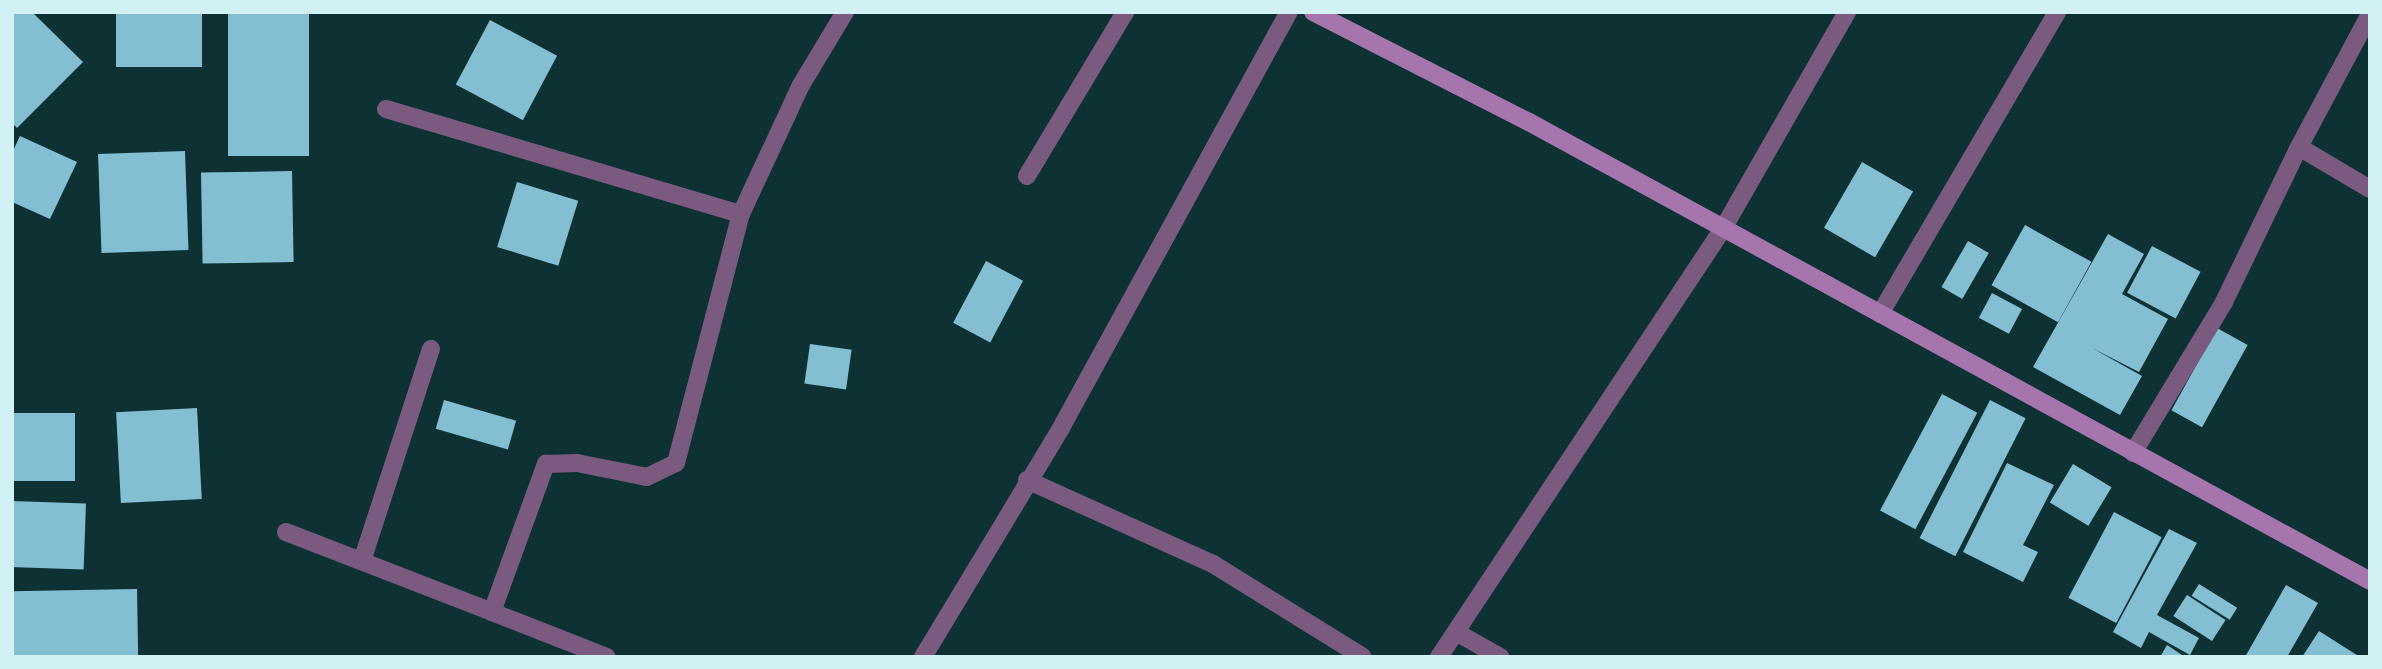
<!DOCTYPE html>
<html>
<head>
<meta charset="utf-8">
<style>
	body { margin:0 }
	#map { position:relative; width:2382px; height:669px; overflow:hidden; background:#0e3234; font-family:"Sofia Sans Condensed",sans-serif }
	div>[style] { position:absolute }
	.building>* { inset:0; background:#83bed3; transform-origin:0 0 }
	.lane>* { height:18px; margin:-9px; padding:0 9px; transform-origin:9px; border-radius:9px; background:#7a5b7f }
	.street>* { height:18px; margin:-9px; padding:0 9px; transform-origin:9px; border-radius:9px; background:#7a5b7f }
	.secondary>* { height:18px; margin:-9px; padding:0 9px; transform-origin:9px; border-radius:9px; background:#a775ae }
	span { translate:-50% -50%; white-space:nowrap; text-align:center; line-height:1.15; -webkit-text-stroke:7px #00181a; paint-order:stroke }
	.frame { position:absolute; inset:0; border:14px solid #d1f1f4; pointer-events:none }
</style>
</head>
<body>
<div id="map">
	<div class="building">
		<i style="clip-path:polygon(12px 12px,32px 12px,83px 62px,17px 128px,12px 123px)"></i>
		<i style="left:116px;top:12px;width:86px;height:55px"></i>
		<i style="left:228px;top:12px;width:81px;height:144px"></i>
		<i style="left:490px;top:20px;width:76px;height:73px;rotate:28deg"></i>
		<i style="clip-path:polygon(20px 136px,77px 162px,50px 219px,12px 202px,12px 153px)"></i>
		<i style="left:185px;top:151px;width:99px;height:87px;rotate:88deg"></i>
		<i style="left:1862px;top:162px;width:59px;height:76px;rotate:30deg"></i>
		<i style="left:292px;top:171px;width:91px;height:91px;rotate:89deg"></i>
		<i style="left:517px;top:182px;width:64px;height:68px;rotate:17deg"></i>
		<i style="left:2025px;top:225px;width:76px;height:69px;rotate:29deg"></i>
		<i style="clip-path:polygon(2108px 234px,2144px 254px,2122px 294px,2168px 319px,2139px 372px,2092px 348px,2142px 376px,2120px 415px,2033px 367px)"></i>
		<i style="left:1968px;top:241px;width:24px;height:53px;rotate:30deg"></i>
		<i style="left:2152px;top:246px;width:55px;height:53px;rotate:28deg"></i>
		<i style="left:986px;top:261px;width:42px;height:70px;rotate:28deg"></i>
		<i style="left:1992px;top:293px;width:34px;height:28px;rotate:28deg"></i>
		<i style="left:2217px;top:328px;width:35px;height:94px;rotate:29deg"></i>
		<i style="left:810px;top:344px;width:42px;height:40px;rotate:8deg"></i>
		<i style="left:1942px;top:394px;width:40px;height:132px;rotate:28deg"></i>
		<i style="left:444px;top:400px;width:75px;height:30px;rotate:16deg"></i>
		<i style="left:1990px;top:400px;width:40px;height:155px;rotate:27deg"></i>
		<i style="left:197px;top:408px;width:91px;height:81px;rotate:87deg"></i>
		<i style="left:12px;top:413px;width:63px;height:68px"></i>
		<i style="clip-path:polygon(2007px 463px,2054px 485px,2023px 545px,2038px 552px,2023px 582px,1963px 552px)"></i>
		<i style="left:2073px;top:464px;width:45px;height:45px;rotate:31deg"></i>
		<i style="left:12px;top:501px;width:74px;height:66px;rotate:2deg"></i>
		<i style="left:2114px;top:512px;width:54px;height:97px;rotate:28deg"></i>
		<i style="clip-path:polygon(2169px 529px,2197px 543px,2157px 615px,2199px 638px,2190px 655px,2149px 632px,2141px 648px,2113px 632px)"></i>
		<i style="left:2199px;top:584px;width:45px;height:14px;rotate:32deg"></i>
		<i style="clip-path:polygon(2286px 585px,2318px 603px,2287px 657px,2245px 657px)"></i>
		<i style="left:137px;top:589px;width:68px;height:125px;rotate:89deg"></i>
		<i style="left:2187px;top:595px;width:46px;height:25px;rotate:33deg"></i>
		<i style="clip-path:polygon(2319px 631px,2360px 657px,2302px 657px)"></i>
		<i style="clip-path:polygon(2167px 645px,2185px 657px,2160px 657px)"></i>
	</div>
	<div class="lane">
		<i style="left:1456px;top:632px;width:51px;rotate:29.6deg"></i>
	</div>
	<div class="street">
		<i style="left:2370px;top:14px;width:151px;rotate:118.1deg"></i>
		<i style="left:2299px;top:147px;width:82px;rotate:30.6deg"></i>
		<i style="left:386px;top:109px;width:370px;rotate:16.5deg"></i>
		<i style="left:1027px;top:176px;width:191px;rotate:-59.1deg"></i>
		<i style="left:1880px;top:314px;width:350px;rotate:-59.6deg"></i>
		<i style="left:2133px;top:453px;width:176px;rotate:-58.9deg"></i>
		<i style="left:2224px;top:302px;width:172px;rotate:-64.2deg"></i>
		<i style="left:1027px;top:480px;width:204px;rotate:24.3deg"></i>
		<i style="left:1213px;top:564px;width:176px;rotate:31.8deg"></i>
		<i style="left:286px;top:532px;width:221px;rotate:21.2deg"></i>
		<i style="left:492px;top:612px;width:158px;rotate:-70deg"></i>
		<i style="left:546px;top:464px;width:31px;rotate:-2deg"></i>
		<i style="left:577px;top:463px;width:71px;rotate:11.3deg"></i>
		<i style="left:647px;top:477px;width:32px;rotate:-26deg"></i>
		<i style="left:676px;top:463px;width:257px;rotate:-75.4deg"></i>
		<i style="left:741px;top:214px;width:142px;rotate:-65.1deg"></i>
		<i style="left:801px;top:85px;width:85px;rotate:-58.9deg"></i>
		<i style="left:362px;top:561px;width:223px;rotate:-72deg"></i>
		<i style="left:492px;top:612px;width:123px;rotate:21.4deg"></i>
		<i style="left:923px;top:657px;width:267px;rotate:-58.9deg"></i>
		<i style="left:1061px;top:428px;width:474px;rotate:-61.3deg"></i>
		<i style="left:1439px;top:657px;width:516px;rotate:-56.46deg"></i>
		<i style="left:1724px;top:227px;width:248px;rotate:-60.2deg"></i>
	</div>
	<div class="secondary">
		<i style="left:1313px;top:12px;width:242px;rotate:27deg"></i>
		<i style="left:1529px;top:122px;width:958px;rotate:28.62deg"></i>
	</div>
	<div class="frame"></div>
</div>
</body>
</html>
